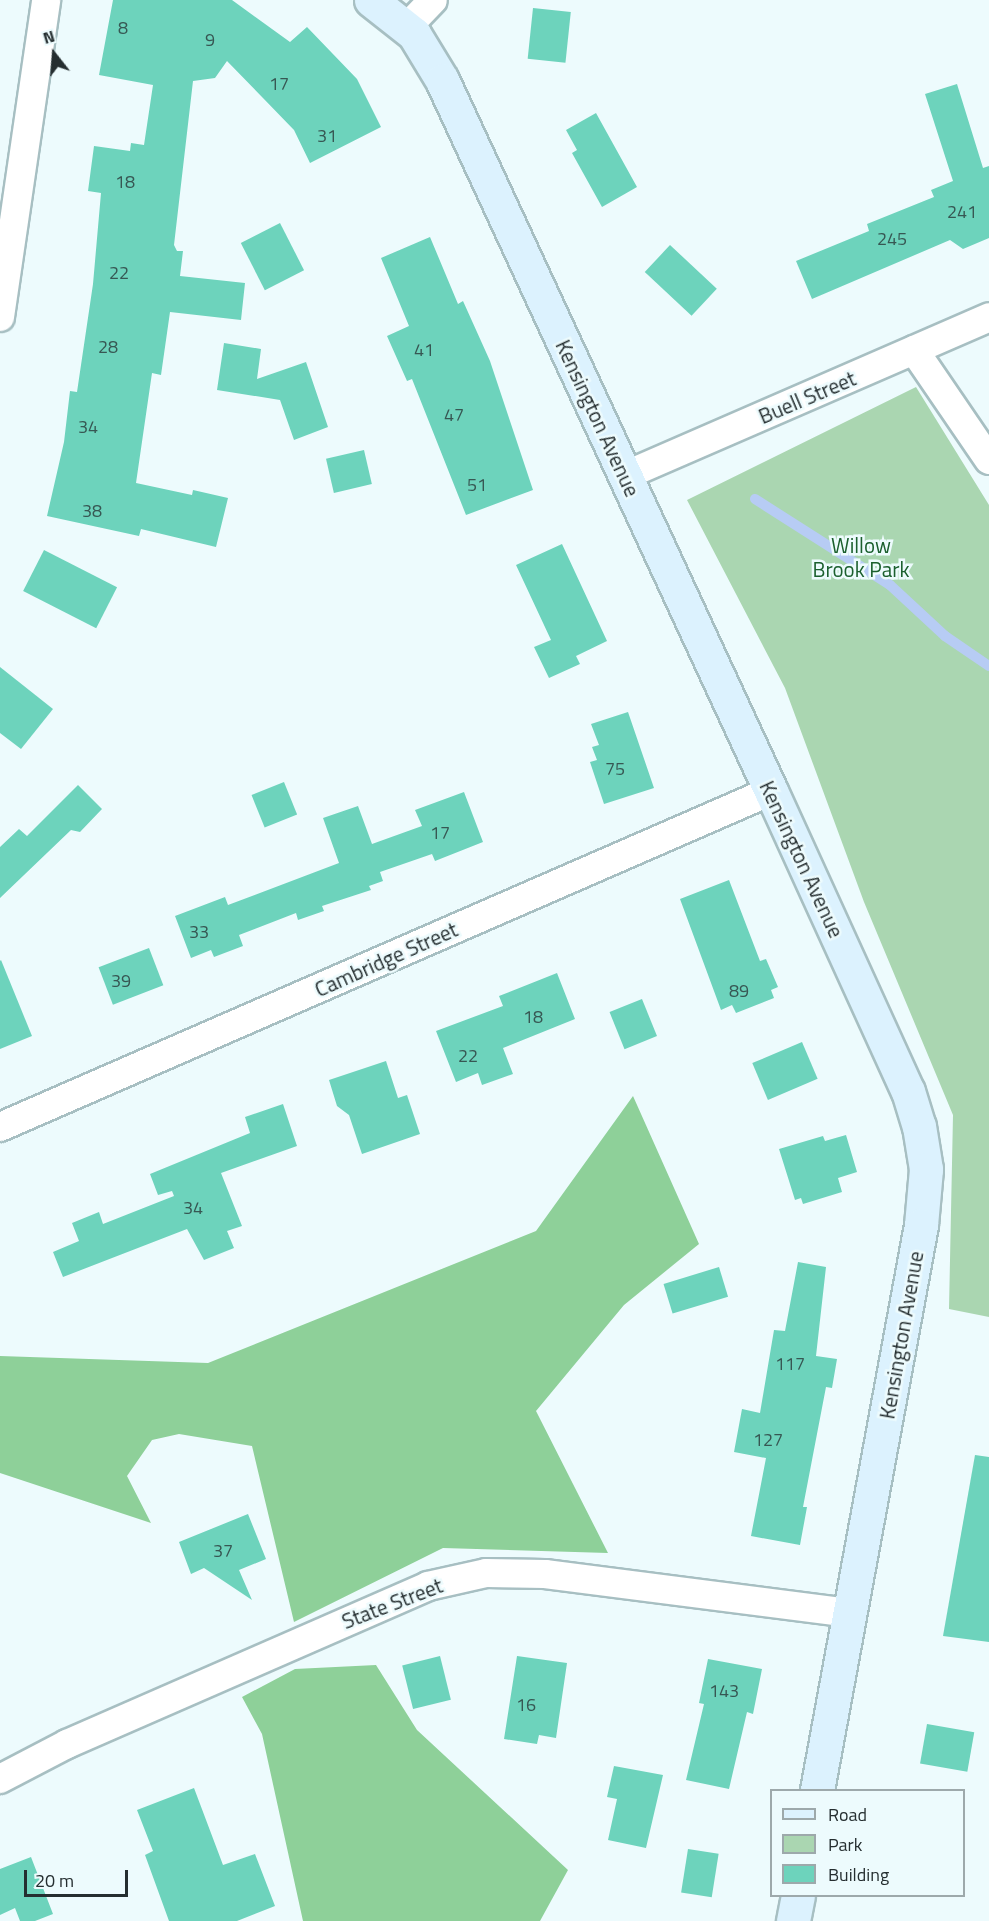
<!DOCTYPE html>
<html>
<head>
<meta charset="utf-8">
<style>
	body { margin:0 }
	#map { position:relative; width:989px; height:1921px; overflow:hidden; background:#edfbfd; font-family:"Titillium Web",sans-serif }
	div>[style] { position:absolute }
	.green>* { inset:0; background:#aad6b1 }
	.forest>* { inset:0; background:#8ed099 }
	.stream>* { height:10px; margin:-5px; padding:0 5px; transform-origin:5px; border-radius:5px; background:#b7ccf4 }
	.building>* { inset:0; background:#6dd3bc; transform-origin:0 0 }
	.roads { filter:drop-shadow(2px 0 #a7bfc2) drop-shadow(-2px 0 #a7bfc2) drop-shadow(0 2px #a7bfc2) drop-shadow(0 -2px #a7bfc2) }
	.minor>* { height:28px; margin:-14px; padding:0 14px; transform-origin:14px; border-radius:14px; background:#fff }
	.secondary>* { height:33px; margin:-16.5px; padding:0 16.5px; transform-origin:16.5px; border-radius:16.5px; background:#dcf2fe }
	span { translate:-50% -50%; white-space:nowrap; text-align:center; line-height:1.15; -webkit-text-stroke:5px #edfbfd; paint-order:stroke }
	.number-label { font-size:18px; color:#375753 }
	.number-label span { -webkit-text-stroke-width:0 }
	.street-label { font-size:21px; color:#252e30 }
	.park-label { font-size:21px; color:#1b602e }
	.legend { position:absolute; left:770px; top:1789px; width:195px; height:108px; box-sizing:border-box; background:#edfbfd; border:2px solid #9da9ab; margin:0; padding:8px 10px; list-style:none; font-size:18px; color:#252e30 }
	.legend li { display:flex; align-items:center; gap:12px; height:30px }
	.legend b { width:30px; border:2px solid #9da9ab }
	.north { position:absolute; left:24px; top:24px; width:60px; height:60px; -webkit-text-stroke:4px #edfbfd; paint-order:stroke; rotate:343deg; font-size:16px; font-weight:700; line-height:24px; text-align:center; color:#252e30 }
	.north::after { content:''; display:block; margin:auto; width:21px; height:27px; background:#252e30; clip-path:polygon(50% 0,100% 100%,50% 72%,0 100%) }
	.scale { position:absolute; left:24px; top:1870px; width:104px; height:27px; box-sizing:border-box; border:3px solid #252e30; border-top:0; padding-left:8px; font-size:18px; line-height:21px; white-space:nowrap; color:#252e30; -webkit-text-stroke:4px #edfbfd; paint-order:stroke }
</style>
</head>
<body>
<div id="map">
	<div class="green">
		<i style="clip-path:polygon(916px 387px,989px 505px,989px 1317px,949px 1309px,953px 1115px,864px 902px,785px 688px,687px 500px)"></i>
	</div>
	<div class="forest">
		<i style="clip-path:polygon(633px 1096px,699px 1244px,624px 1305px,536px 1411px,608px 1553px,443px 1548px,294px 1622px,252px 1446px,179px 1434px,152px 1440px,127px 1476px,151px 1523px,0 1473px,0 1356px,208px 1363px,536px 1231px)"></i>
		<i style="clip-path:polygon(376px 1665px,417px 1730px,568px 1870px,540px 1921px,303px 1921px,262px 1734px,242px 1697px,295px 1669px)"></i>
	</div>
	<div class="stream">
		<i style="left:755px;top:499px;width:160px;rotate:32.5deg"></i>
		<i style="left:890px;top:585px;width:75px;rotate:42.8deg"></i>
		<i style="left:945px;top:636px;width:53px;rotate:34.3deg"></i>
	</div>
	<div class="building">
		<i style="clip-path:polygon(113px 0,232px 0,290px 42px,307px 27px,357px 79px,381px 127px,310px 163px,294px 130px,227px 61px,215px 78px,193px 81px,174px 245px,177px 251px,183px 251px,180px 276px,245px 283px,241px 320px,170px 312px,161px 375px,152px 373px,136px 483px,192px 495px,193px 490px,228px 498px,216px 547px,141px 529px,139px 536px,47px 516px,64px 442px,70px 391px,77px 392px,93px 284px,101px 193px,88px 191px,94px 146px,130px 151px,131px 143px,144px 145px,153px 85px,99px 75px)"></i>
		<i style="left:533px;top:8px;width:38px;height:51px;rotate:6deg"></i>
		<i style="clip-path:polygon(957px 84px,983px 168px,989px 166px,989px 238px,963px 249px,950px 240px,812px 299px,796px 261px,869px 231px,867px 224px,934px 197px,931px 190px,953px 181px,925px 94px)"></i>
		<i style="clip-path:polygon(596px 113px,637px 187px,602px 207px,572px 153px,577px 150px,566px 130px)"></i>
		<i style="left:280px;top:223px;width:53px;height:44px;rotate:63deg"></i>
		<i style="clip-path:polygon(430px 237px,458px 304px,463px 301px,490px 361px,533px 490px,466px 515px,412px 379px,407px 381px,387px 336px,409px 326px,381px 258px)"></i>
		<i style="left:670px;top:245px;width:64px;height:37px;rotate:43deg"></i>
		<i style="clip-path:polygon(224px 343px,261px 349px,257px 379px,306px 362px,328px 427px,294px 440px,280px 400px,217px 390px)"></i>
		<i style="left:364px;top:450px;width:35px;height:39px;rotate:77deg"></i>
		<i style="clip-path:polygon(562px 544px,607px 641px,576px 656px,580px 664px,549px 678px,534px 647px,551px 640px,516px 565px)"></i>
		<i style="left:44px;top:550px;width:82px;height:46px;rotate:27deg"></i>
		<i style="clip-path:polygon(0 667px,53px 709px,21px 749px,0 733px)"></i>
		<i style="clip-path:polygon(628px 712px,654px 788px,604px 804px,590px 762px,597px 760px,592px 747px,599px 745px,591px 724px)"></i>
		<i style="left:284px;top:782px;width:35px;height:35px;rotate:68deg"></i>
		<i style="clip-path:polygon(78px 785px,102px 809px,80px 832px,71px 830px,0 898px,0 847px,19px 829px,27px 836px)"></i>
		<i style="clip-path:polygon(464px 792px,483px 842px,435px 861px,432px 854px,380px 872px,383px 881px,369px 886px,371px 890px,322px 906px,324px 911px,298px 920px,296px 913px,239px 935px,243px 946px,214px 957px,211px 950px,191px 958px,175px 916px,225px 897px,228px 905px,339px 863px,323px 818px,358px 806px,372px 844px,422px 826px,415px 810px)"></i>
		<i style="clip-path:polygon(729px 880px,760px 961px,766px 959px,778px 987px,771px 990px,774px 998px,736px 1013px,732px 1005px,721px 1010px,680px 899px)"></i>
		<i style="left:149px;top:948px;width:40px;height:54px;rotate:69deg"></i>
		<i style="clip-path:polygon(1px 960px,32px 1036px,0 1049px,0 961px)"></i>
		<i style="clip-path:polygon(557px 973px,575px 1019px,503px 1048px,513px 1074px,482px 1085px,478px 1073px,456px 1082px,436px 1031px,503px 1006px,499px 996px)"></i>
		<i style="left:642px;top:999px;width:40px;height:35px;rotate:68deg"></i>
		<i style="left:802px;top:1042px;width:40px;height:54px;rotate:67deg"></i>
		<i style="clip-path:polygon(386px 1061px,398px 1098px,407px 1095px,420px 1134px,362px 1154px,349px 1115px,337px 1106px,329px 1080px)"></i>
		<i style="clip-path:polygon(283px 1104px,297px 1146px,221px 1173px,242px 1226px,227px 1231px,234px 1248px,204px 1260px,187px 1229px,63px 1277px,53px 1252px,79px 1241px,72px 1223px,99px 1212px,103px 1224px,174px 1196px,172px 1191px,158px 1195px,150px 1174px,250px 1133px,245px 1117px)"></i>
		<i style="clip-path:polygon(846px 1135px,857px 1172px,838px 1178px,842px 1192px,803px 1204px,801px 1198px,795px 1200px,779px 1149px,823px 1136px,825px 1141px)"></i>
		<i style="clip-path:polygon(798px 1262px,826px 1267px,816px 1356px,837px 1359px,832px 1388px,826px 1387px,803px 1507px,807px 1507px,800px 1545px,751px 1536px,766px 1458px,734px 1452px,742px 1409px,760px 1413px,774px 1330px,785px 1331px)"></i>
		<i style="left:719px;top:1267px;width:31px;height:58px;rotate:73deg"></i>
		<i style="clip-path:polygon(975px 1455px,989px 1457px,989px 1642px,943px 1636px)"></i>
		<i style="clip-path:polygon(248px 1514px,266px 1559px,239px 1570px,252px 1600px,204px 1568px,191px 1574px,179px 1542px)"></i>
		<i style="left:440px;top:1656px;width:45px;height:39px;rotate:76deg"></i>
		<i style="clip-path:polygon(517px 1656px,567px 1663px,556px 1738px,539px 1735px,537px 1744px,504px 1739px)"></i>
		<i style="clip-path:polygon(708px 1659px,762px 1669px,753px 1714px,747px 1712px,729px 1789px,686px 1780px,704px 1704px,699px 1703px)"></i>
		<i style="left:927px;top:1724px;width:48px;height:40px;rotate:10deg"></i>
		<i style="clip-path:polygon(614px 1766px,663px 1775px,646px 1848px,608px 1840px,617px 1799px,607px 1797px)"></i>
		<i style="clip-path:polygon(194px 1788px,223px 1865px,255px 1854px,275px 1906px,237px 1921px,169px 1921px,145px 1855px,153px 1851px,137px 1810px)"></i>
		<i style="left:688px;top:1849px;width:31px;height:44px;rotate:9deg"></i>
		<i style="clip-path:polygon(31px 1857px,53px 1914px,35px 1921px,20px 1921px,15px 1908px,0 1915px,0 1869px)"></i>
	</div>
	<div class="roads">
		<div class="minor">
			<i style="left:407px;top:27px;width:37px;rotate:-46deg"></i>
			<i style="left:0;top:317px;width:320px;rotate:-81.7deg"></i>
			<i style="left:914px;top:350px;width:133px;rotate:55.7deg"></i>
			<i style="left:624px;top:476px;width:398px;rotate:-23.5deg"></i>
			<i style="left:0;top:1127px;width:841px;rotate:-23.55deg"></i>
			<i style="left:0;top:1779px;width:76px;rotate:-27.6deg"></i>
			<i style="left:67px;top:1744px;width:394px;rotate:-23.6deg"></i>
			<i style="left:428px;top:1586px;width:59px;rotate:-12.6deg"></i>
			<i style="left:486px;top:1573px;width:59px;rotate:1deg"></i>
			<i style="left:545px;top:1574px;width:308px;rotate:7.3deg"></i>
		</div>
		<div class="secondary">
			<i style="left:371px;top:0;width:55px;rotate:38.3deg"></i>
			<i style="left:414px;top:34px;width:54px;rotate:58.7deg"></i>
			<i style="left:442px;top:80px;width:783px;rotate:65.17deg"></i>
			<i style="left:771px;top:791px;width:330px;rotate:65.5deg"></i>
			<i style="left:908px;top:1091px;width:37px;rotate:73deg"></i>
			<i style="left:919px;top:1126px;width:44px;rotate:80.8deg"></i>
			<i style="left:926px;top:1169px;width:56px;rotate:95.1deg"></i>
			<i style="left:921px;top:1225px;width:574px;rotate:100.43deg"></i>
			<i style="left:793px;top:1921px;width:25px;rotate:-79deg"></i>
		</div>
	</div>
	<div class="number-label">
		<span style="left:123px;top:28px">8</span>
		<span style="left:210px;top:40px">9</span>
		<span style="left:279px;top:84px">17</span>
		<span style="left:327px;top:136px">31</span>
		<span style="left:125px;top:182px">18</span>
		<span style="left:962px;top:212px">241</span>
		<span style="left:892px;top:239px">245</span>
		<span style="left:119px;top:273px">22</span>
		<span style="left:108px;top:347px">28</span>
		<span style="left:424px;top:350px">41</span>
		<span style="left:454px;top:415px">47</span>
		<span style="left:88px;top:427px">34</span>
		<span style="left:477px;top:485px">51</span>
		<span style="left:92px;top:511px">38</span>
		<span style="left:615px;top:769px">75</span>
		<span style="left:440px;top:833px">17</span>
		<span style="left:199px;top:932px">33</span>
		<span style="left:121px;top:981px">39</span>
		<span style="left:739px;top:991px">89</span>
		<span style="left:533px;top:1017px">18</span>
		<span style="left:468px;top:1056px">22</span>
		<span style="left:193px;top:1208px">34</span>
		<span style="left:790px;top:1364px">117</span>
		<span style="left:768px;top:1440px">127</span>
		<span style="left:223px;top:1551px">37</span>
		<span style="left:724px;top:1691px">143</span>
		<span style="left:526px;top:1705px">16</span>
	</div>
	<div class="street-label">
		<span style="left:807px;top:397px;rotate:-23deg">Buell Street</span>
		<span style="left:598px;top:418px;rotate:65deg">Kensington Avenue</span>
		<span style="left:802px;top:859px;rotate:65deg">Kensington Avenue</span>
		<span style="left:386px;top:959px;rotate:-24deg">Cambridge Street</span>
		<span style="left:901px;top:1335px;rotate:-80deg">Kensington Avenue</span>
		<span style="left:392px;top:1603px;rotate:-21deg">State Street</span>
	</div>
	<div class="park-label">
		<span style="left:861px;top:557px">Willow<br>Brook Park</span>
	</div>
	<ul class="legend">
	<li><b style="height:8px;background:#dcf2fe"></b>Road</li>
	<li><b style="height:16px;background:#aad6b1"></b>Park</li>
	<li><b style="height:16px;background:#6dd3bc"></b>Building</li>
	</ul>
	<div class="north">N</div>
	<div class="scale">20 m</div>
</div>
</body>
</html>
